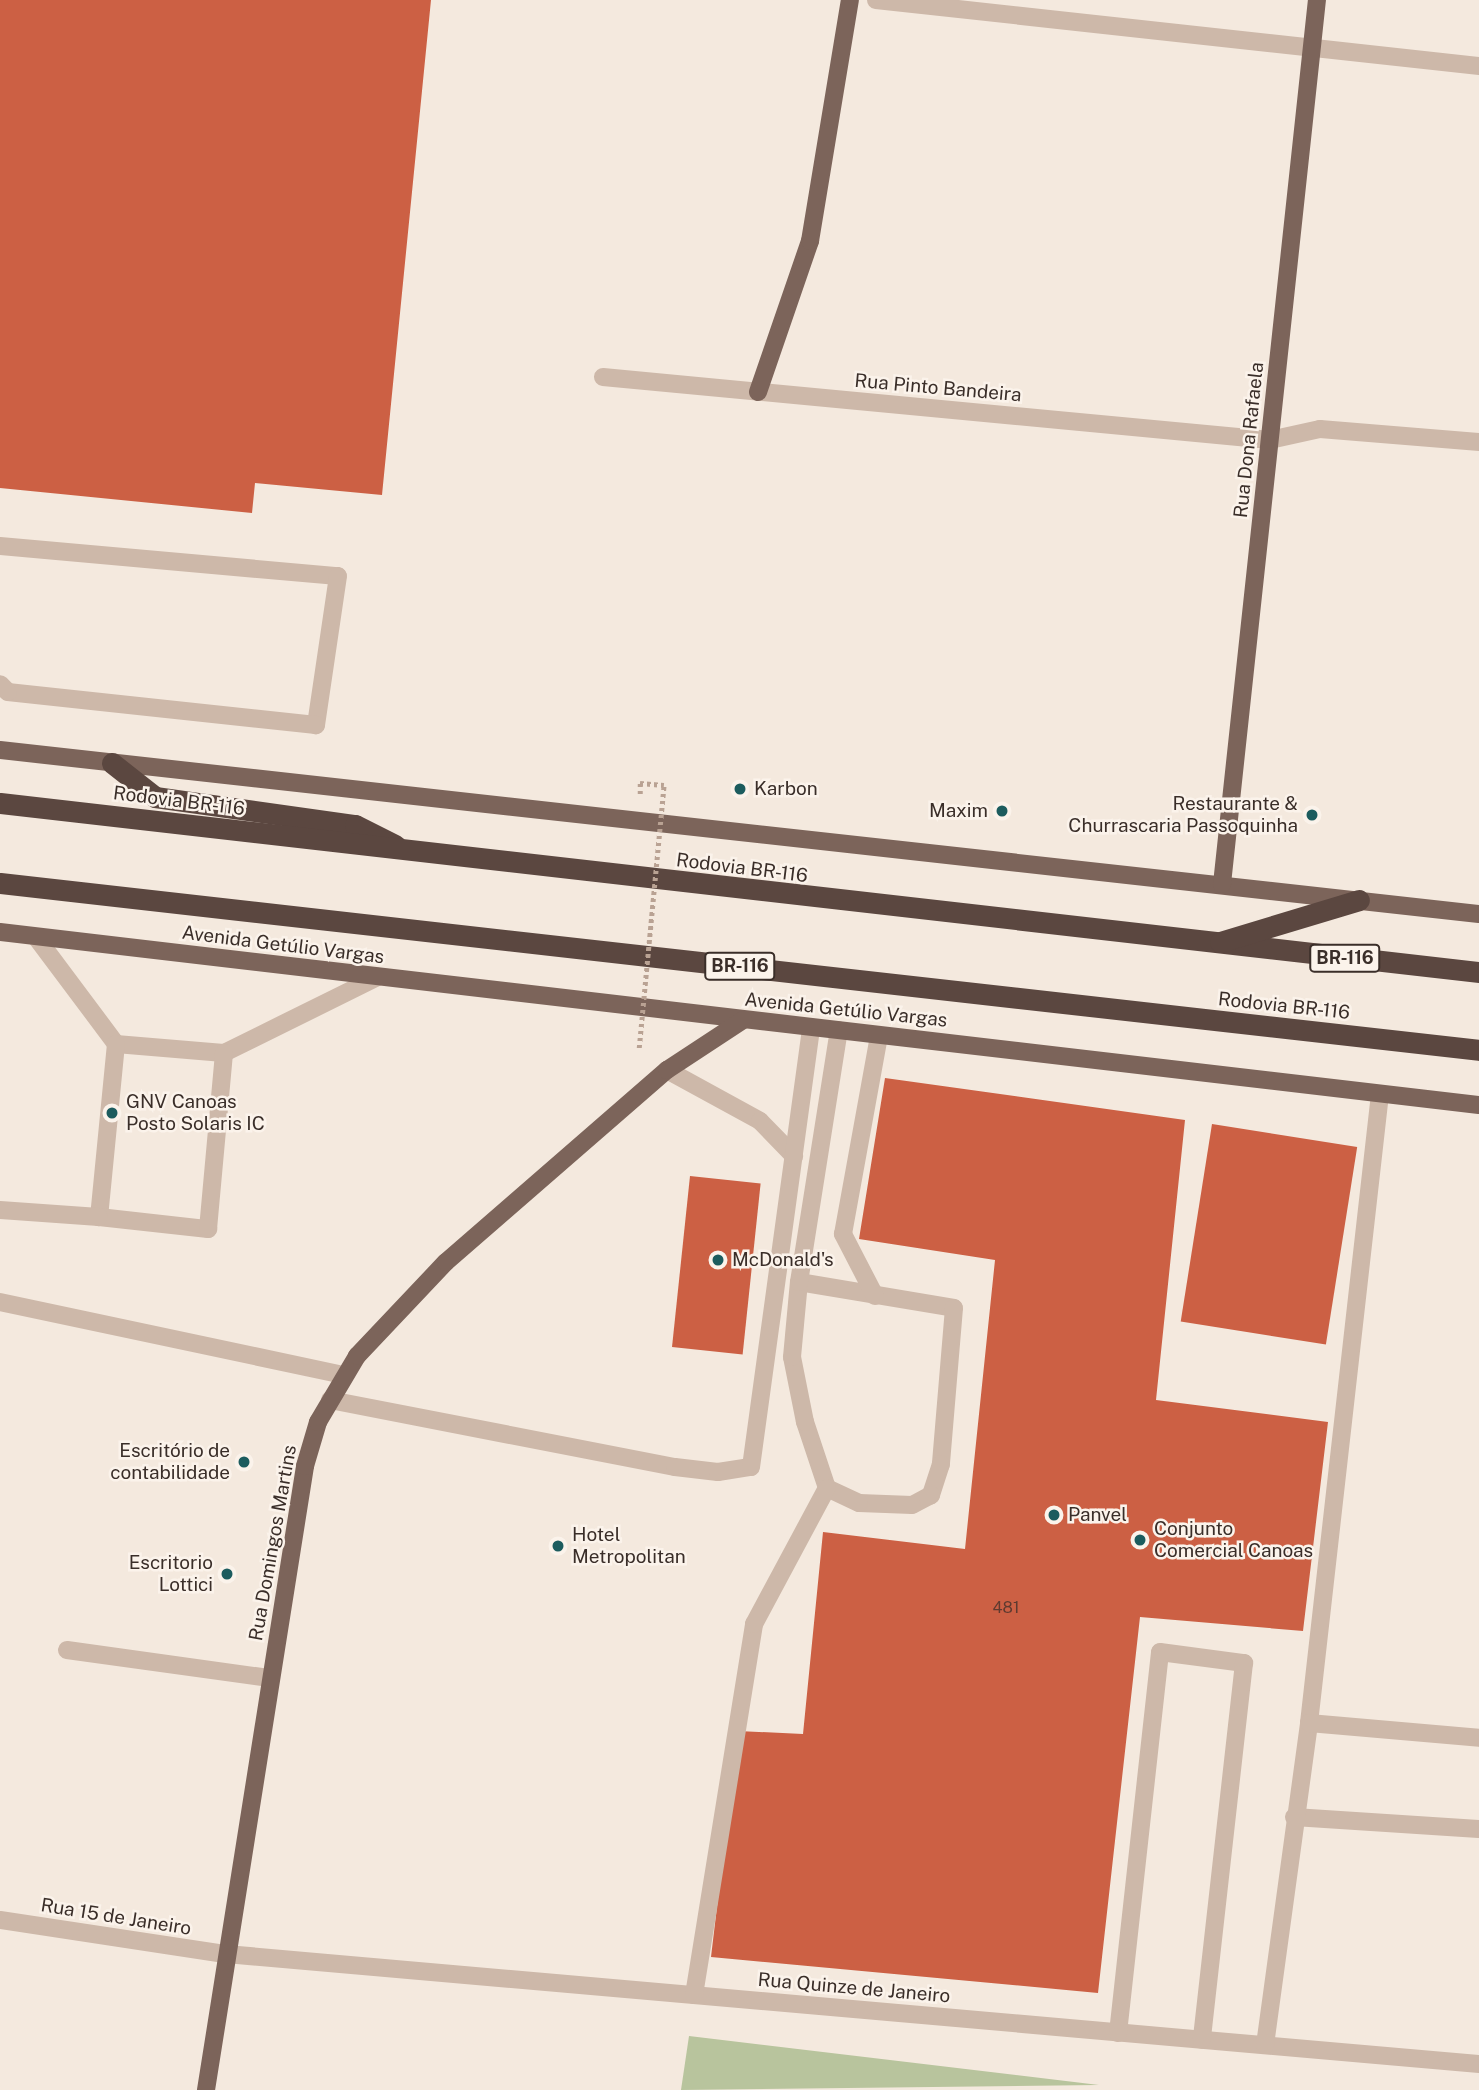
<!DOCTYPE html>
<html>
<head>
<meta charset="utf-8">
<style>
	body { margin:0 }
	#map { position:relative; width:1479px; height:2090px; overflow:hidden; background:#f4e9de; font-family:"Public Sans",sans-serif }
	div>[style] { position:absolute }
	.green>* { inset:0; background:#b8c49d }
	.building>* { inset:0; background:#cc6044; transform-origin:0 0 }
	.path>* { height:4.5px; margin-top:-2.25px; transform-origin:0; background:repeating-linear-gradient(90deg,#b9a293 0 3.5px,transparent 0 7px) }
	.minor>* { height:18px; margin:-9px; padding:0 9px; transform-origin:9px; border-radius:9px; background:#cdb8a9 }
	.major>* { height:18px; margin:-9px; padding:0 9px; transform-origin:9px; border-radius:9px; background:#7c645a }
	.highway>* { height:21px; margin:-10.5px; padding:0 10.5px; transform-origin:10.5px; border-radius:10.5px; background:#5b4740 }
	.path-bridge>* { height:4.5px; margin-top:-2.25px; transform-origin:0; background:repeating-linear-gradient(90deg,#b9a293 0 3.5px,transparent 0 7px) }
	.dots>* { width:19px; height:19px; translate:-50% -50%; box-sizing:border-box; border:4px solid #fbf3eb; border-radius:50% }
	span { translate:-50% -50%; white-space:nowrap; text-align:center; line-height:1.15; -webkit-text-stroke:5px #fbf3eb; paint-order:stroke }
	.number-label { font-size:16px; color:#5e3a30 }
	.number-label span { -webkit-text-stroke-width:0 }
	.shield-label span { padding:2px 5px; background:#fbf3eb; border:2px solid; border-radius:5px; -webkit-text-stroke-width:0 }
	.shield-label { font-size:18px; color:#3a2e29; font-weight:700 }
	.street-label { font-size:19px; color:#3a2e29 }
	.poi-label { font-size:19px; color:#3a2e29 }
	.left { translate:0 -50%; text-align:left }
	.right { translate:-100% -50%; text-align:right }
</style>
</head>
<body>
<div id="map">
	<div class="green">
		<i style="clip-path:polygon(689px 2036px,1099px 2085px,681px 2090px)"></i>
	</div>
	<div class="building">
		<i style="clip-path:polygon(0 0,431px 0,382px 495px,255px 483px,252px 513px,0 488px)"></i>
		<i style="clip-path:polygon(885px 1078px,1185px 1120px,1156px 1400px,1328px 1422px,1303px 1631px,1140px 1617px,1098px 1993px,711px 1957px,738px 1731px,803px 1734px,823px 1532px,965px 1549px,995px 1260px,859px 1239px)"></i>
		<i style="left:1212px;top:1124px;width:147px;height:200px;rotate:9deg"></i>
		<i style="left:690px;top:1176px;width:71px;height:172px;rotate:6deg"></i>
	</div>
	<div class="path">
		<i style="left:640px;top:794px;width:11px;rotate:-90deg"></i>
		<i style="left:640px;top:783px;width:24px;rotate:5deg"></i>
	</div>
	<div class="minor">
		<i style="left:876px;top:0;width:607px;rotate:6.25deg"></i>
		<i style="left:603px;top:377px;width:670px;rotate:5.4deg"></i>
		<i style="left:1270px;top:440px;width:51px;rotate:-12.4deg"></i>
		<i style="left:1320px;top:429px;width:160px;rotate:4.7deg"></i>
		<i style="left:0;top:546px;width:339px;rotate:5.1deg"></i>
		<i style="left:338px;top:576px;width:151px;rotate:98.4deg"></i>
		<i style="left:316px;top:725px;width:310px;rotate:-173.9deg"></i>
		<i style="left:8px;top:692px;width:11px;rotate:-135deg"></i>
		<i style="left:36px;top:937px;width:134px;rotate:53.2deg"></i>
		<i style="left:116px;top:1044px;width:108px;rotate:4.8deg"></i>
		<i style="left:224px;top:1053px;width:172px;rotate:-26.3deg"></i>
		<i style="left:116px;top:1044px;width:174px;rotate:95.6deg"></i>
		<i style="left:99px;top:1217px;width:110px;rotate:6.3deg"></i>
		<i style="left:208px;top:1229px;width:177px;rotate:-84.8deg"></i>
		<i style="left:667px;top:1070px;width:106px;rotate:28.7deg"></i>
		<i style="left:760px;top:1121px;width:49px;rotate:45.8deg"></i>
		<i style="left:0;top:1210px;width:99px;rotate:4deg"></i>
		<i style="left:799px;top:1282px;width:157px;rotate:9.5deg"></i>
		<i style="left:954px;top:1308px;width:157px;rotate:94.8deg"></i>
		<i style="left:941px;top:1464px;width:33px;rotate:108deg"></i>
		<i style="left:931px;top:1495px;width:21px;rotate:152deg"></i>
		<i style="left:912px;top:1505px;width:53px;rotate:-177.8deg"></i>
		<i style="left:859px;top:1503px;width:35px;rotate:-155deg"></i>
		<i style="left:827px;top:1488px;width:70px;rotate:-108.4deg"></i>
		<i style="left:805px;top:1422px;width:66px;rotate:-101.3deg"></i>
		<i style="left:792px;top:1357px;width:75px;rotate:-84.7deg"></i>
		<i style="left:799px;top:1282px;width:255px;rotate:-81deg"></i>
		<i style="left:875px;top:1296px;width:70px;rotate:-117.3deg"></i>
		<i style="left:843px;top:1234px;width:202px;rotate:-79.7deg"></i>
		<i style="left:0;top:1302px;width:351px;rotate:12deg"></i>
		<i style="left:330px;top:1400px;width:351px;rotate:11deg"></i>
		<i style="left:675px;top:1467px;width:43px;rotate:6.6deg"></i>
		<i style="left:718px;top:1472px;width:33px;rotate:-9deg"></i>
		<i style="left:751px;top:1467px;width:444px;rotate:-82.2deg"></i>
		<i style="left:67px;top:1650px;width:205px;rotate:7.9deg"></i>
		<i style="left:1309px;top:1723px;width:633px;rotate:-83.56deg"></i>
		<i style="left:1294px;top:1817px;width:185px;rotate:3.7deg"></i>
		<i style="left:0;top:1920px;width:229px;rotate:8.6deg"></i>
		<i style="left:226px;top:1954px;width:1258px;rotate:5.02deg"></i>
		<i style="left:694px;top:1995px;width:376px;rotate:-80.8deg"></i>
		<i style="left:754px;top:1624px;width:154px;rotate:-61.8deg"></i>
		<i style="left:1118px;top:2033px;width:383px;rotate:-83.7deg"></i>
		<i style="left:1160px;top:1652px;width:85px;rotate:7.5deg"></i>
		<i style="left:1244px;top:1663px;width:379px;rotate:96.4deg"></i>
		<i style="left:1265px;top:2045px;width:325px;rotate:-82.2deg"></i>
		<i style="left:1309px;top:1723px;width:171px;rotate:5deg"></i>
	</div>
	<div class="major">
		<i style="left:758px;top:392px;width:160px;rotate:-71deg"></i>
		<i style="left:810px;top:241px;width:244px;rotate:-80.6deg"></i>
		<i style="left:0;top:750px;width:1488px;rotate:6.33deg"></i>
		<i style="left:1222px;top:884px;width:889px;rotate:-83.87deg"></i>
		<i style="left:0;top:932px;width:1489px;rotate:6.67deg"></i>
		<i style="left:206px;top:2090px;width:632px;rotate:-80.98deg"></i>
		<i style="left:305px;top:1466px;width:46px;rotate:-73.5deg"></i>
		<i style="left:318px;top:1422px;width:77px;rotate:-59.4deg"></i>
		<i style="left:357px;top:1356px;width:129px;rotate:-46.6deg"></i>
		<i style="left:446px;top:1262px;width:293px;rotate:-41deg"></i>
		<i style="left:667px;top:1070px;width:91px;rotate:-33.3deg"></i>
	</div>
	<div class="highway">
		<i style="left:112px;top:763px;width:55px;rotate:38.3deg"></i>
		<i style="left:155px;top:797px;width:202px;rotate:8deg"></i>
		<i style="left:355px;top:825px;width:45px;rotate:26.6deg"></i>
		<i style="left:0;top:803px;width:1489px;rotate:6.52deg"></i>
		<i style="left:0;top:883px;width:1488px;rotate:6.44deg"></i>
		<i style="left:1220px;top:942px;width:145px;rotate:-16.8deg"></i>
	</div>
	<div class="path-bridge">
		<i style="left:639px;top:1048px;width:264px;rotate:-84.6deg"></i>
	</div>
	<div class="dots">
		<i style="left:740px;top:789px;background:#1c5c5e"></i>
		<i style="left:1002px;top:811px;background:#1c5c5e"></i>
		<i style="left:1312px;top:815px;background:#1c5c5e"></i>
		<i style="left:112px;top:1113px;background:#1c5c5e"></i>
		<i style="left:718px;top:1260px;background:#1c5c5e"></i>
		<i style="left:244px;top:1462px;background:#1c5c5e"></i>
		<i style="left:1054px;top:1515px;background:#1c5c5e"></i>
		<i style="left:1140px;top:1540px;background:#1c5c5e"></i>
		<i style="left:558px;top:1546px;background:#1c5c5e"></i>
		<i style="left:227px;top:1574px;background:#1c5c5e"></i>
	</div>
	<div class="number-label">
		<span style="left:1006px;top:1608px">481</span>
	</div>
	<div class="shield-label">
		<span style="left:1345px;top:958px">BR-116</span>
		<span style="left:740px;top:966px">BR-116</span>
	</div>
	<div class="street-label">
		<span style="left:938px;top:388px;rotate:5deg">Rua Pinto Bandeira</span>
		<span style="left:1249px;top:440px;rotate:-84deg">Rua Dona Rafaela</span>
		<span style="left:179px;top:801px;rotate:7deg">Rodovia BR-116</span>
		<span style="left:742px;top:868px;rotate:7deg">Rodovia BR-116</span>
		<span style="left:283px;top:945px;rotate:7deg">Avenida Getúlio Vargas</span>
		<span style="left:1284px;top:1006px;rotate:6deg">Rodovia BR-116</span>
		<span style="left:846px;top:1010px;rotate:6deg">Avenida Getúlio Vargas</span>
		<span style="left:273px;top:1543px;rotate:-80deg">Rua Domingos Martins</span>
		<span style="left:116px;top:1917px;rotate:9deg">Rua 15 de Janeiro</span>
		<span style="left:854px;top:1988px;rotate:5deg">Rua Quinze de Janeiro</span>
	</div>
	<div class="poi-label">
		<span class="left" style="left:754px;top:789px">Karbon</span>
		<span class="right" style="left:1298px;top:815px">Restaurante &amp;<br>Churrascaria Passoquinha</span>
		<span class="right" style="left:988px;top:811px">Maxim</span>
		<span class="left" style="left:126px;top:1113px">GNV Canoas<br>Posto Solaris IC</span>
		<span class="left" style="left:732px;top:1260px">McDonald's</span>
		<span class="right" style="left:230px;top:1462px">Escritório de<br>contabilidade</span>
		<span class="left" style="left:1068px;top:1515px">Panvel</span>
		<span class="left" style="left:1154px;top:1540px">Conjunto<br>Comercial Canoas</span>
		<span class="left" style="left:572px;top:1546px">Hotel<br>Metropolitan</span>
		<span class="right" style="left:213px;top:1574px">Escritorio<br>Lottici</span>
	</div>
</div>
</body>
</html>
